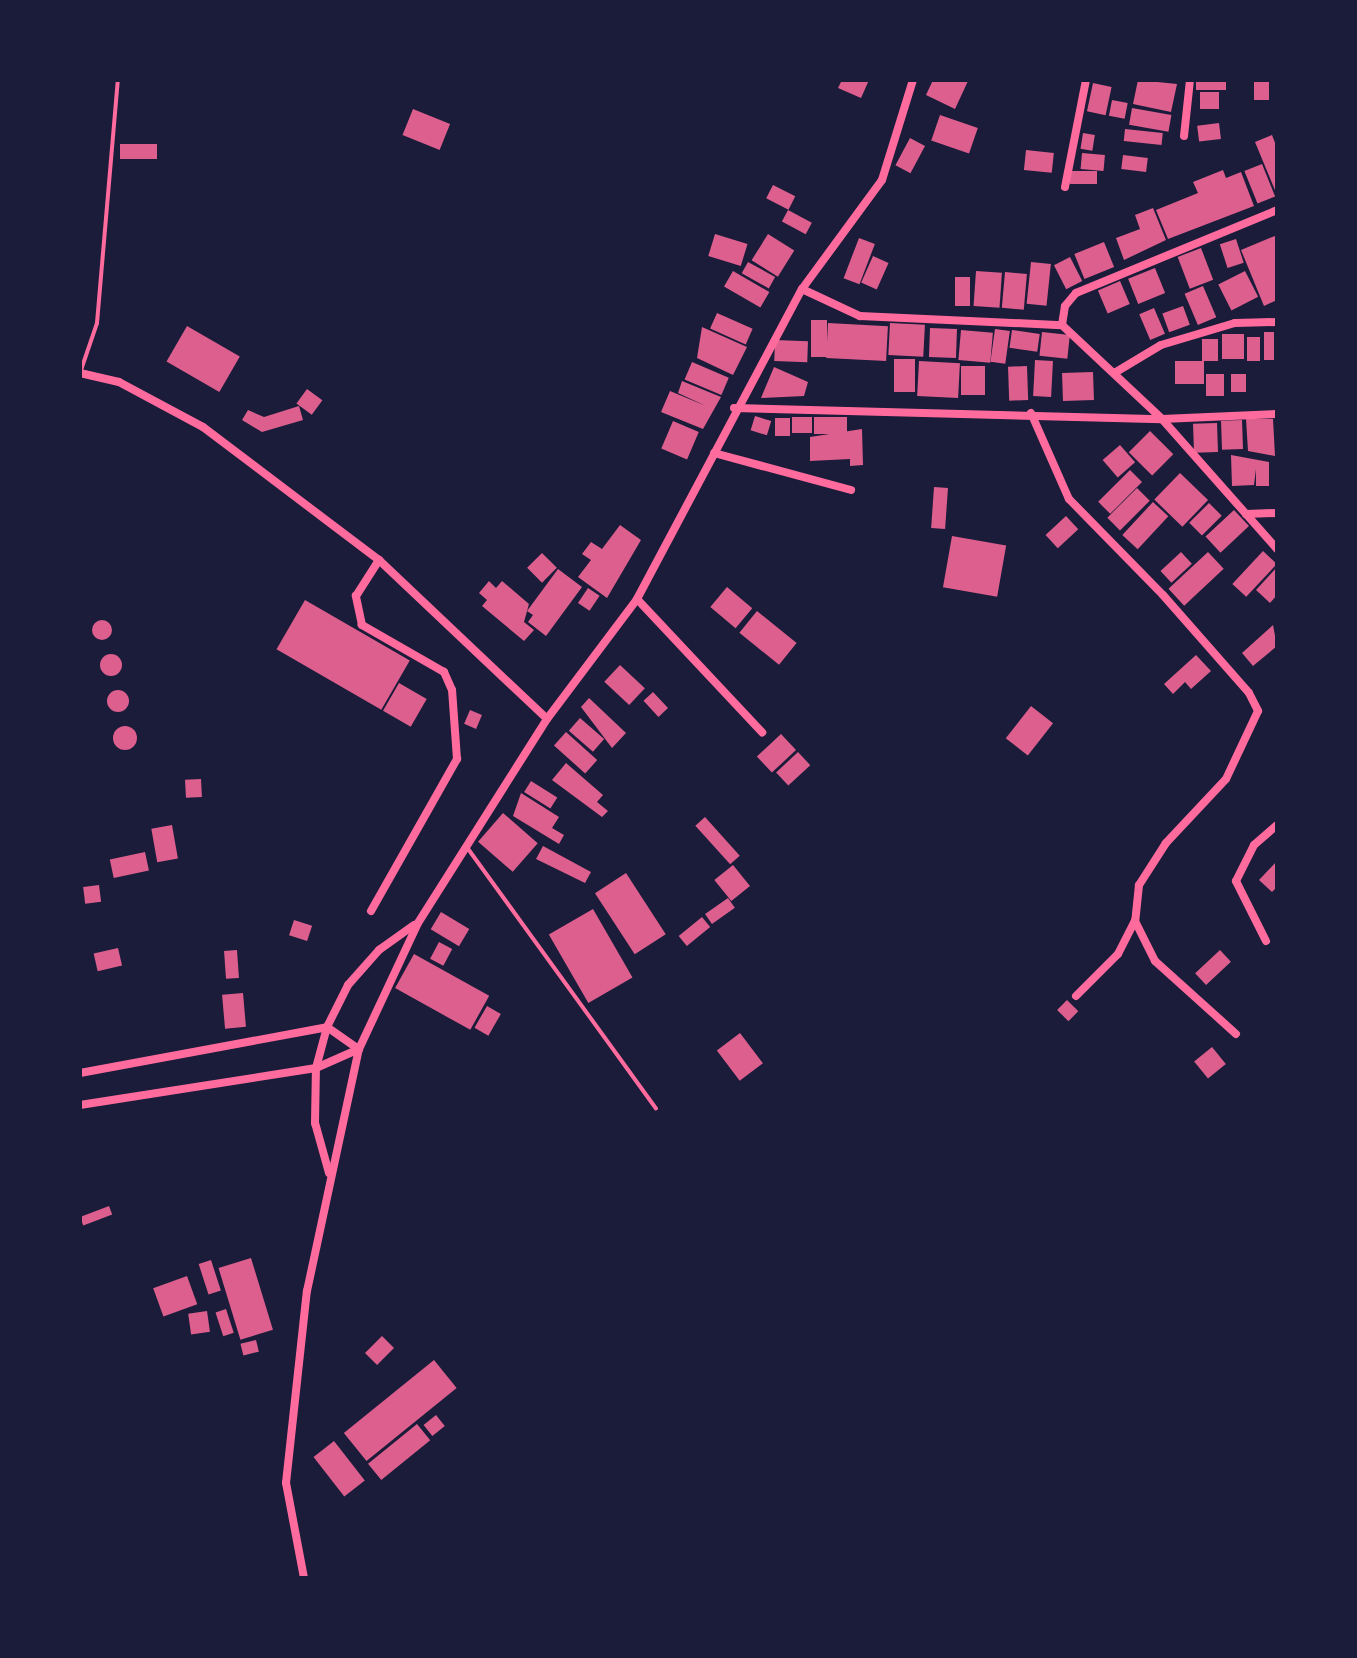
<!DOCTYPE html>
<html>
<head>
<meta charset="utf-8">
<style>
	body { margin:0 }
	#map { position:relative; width:1357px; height:1658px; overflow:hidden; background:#1b1b3a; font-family:"PT Sans",sans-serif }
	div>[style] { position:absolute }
	.building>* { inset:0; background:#dd5f8e; transform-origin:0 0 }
	.round { border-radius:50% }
	.service>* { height:4px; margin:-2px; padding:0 2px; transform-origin:2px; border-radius:2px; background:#ff6b9d }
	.minor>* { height:8px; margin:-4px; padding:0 4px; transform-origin:4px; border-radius:4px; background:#ff6b9d }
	span { translate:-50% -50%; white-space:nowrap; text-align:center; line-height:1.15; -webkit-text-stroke:8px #1b1b3a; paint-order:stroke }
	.frame { position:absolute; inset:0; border:82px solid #1b1b3a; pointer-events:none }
</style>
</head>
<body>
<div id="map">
	<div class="building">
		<i style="clip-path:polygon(842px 80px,869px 80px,861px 98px,838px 88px)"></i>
		<i style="clip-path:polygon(933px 80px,968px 81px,955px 109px,926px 95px)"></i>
		<i style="clip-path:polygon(1138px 80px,1177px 84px,1171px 112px,1133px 104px)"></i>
		<i style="left:1196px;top:80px;width:30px;height:10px"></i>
		<i style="left:1254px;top:80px;width:15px;height:20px"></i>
		<i style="left:1093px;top:83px;width:19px;height:29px;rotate:12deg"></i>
		<i style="left:1200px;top:92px;width:19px;height:17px"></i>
		<i style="left:1112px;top:100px;width:16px;height:16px;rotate:11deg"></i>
		<i style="left:1132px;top:108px;width:40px;height:17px;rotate:10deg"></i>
		<i style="left:413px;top:109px;width:40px;height:28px;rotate:22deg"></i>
		<i style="left:940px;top:115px;width:40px;height:27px;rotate:19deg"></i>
		<i style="left:1219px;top:123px;width:16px;height:22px;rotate:83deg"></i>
		<i style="left:1125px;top:129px;width:38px;height:12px;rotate:6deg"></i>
		<i style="left:1083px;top:133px;width:12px;height:16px;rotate:9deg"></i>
		<i style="clip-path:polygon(1272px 135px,1277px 148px,1277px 195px,1255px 142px)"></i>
		<i style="left:910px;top:138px;width:17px;height:31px;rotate:28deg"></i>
		<i style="left:157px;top:144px;width:15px;height:37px;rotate:90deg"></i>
		<i style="left:1026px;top:150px;width:28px;height:20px;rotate:6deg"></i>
		<i style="left:1082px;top:153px;width:23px;height:16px;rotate:5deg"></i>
		<i style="left:1123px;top:155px;width:25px;height:14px;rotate:7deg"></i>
		<i style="left:1262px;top:164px;width:35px;height:19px;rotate:68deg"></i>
		<i style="clip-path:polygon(1223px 170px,1226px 178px,1241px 172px,1254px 206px,1168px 239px,1156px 210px,1198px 193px,1193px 182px)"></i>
		<i style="left:1070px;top:171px;width:27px;height:13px"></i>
		<i style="left:773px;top:185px;width:25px;height:15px;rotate:27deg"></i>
		<i style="clip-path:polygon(1153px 208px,1166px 240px,1124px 260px,1116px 238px,1140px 229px,1135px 215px)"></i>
		<i style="left:788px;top:210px;width:27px;height:13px;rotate:28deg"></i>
		<i style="left:715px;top:234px;width:34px;height:23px;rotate:17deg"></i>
		<i style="left:768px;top:234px;width:31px;height:31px;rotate:32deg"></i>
		<i style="clip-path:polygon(1277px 235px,1277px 300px,1264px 306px,1241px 250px)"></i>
		<i style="left:859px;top:238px;width:17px;height:43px;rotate:21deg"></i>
		<i style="left:1236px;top:239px;width:25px;height:17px;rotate:72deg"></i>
		<i style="left:1104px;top:242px;width:27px;height:32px;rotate:68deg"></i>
		<i style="left:1201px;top:248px;width:34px;height:25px;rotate:69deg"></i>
		<i style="left:873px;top:256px;width:17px;height:29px;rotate:24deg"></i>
		<i style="left:1070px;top:257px;width:27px;height:18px;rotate:63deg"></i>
		<i style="left:748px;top:262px;width:31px;height:13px;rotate:29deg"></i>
		<i style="left:1031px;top:262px;width:20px;height:42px;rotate:6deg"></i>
		<i style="left:1155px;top:268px;width:27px;height:29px;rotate:68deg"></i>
		<i style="left:733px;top:271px;width:42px;height:18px;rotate:30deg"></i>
		<i style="left:976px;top:271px;width:26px;height:35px;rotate:4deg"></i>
		<i style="left:1245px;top:271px;width:29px;height:30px;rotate:63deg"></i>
		<i style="left:1005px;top:272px;width:22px;height:36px;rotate:5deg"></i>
		<i style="left:955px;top:277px;width:15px;height:29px"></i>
		<i style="left:1120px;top:281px;width:25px;height:24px;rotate:67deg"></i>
		<i style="left:1203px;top:286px;width:34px;height:20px;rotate:67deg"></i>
		<i style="left:1183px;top:306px;width:20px;height:22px;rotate:70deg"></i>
		<i style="left:1154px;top:308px;width:28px;height:16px;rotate:67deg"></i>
		<i style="left:717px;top:313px;width:39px;height:17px;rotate:24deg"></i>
		<i style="left:811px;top:320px;width:16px;height:37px"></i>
		<i style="left:828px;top:323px;width:60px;height:35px;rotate:3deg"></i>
		<i style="left:890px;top:323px;width:35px;height:32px;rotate:3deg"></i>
		<i style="left:187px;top:326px;width:61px;height:41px;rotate:30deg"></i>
		<i style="clip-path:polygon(702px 327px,747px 347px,733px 375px,697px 358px)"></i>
		<i style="left:930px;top:328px;width:27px;height:29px;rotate:2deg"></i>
		<i style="left:995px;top:329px;width:15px;height:33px;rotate:8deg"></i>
		<i style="left:961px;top:330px;width:32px;height:30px;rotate:5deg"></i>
		<i style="left:1012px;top:330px;width:28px;height:18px;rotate:8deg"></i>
		<i style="left:1042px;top:332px;width:28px;height:24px;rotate:6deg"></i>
		<i style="left:1264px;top:332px;width:10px;height:28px"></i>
		<i style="left:1222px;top:334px;width:22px;height:25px"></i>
		<i style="left:1247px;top:337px;width:13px;height:24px"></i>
		<i style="left:1202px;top:339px;width:16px;height:22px"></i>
		<i style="left:775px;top:340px;width:33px;height:21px;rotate:2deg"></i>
		<i style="left:894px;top:359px;width:21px;height:33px"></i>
		<i style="left:1035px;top:360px;width:18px;height:36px;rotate:3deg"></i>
		<i style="left:919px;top:361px;width:41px;height:35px;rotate:3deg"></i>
		<i style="left:1175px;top:361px;width:29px;height:23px"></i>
		<i style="left:692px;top:362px;width:40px;height:19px;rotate:23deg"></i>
		<i style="left:961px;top:366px;width:24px;height:29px"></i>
		<i style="left:1027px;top:366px;width:34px;height:19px;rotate:88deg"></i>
		<i style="clip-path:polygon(774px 367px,808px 382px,804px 396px,761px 398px)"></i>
		<i style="left:1093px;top:372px;width:28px;height:31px;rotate:88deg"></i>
		<i style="left:1206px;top:374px;width:18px;height:22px"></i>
		<i style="left:1231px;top:374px;width:15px;height:18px"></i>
		<i style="clip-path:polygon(682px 381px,721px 397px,703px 429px,661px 412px,670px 391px,706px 406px,678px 393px)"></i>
		<i style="left:307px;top:389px;width:19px;height:18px;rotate:36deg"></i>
		<i style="clip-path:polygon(299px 406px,303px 420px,262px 432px,242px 420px,248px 410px,264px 417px)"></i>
		<i style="left:755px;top:416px;width:17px;height:15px;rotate:17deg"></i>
		<i style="left:812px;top:417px;width:16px;height:20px;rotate:90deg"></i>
		<i style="left:847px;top:417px;width:17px;height:33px;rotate:90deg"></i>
		<i style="left:775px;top:418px;width:15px;height:18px"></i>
		<i style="clip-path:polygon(1246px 419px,1273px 419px,1275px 456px,1248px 451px)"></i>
		<i style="left:1242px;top:420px;width:29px;height:21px;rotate:88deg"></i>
		<i style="left:673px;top:421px;width:28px;height:30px;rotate:23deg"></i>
		<i style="left:1217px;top:423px;width:29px;height:24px;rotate:88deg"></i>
		<i style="clip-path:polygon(862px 429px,863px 465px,850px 466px,850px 459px,810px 461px,810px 437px)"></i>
		<i style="left:1150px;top:431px;width:33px;height:30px;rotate:45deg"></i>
		<i style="left:1120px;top:445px;width:23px;height:23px;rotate:49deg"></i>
		<i style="clip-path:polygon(1231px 455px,1269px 462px,1269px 486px,1256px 486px,1256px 469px,1254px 485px,1232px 486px)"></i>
		<i style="left:1130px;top:470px;width:17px;height:45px;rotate:45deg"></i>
		<i style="left:1180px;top:473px;width:39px;height:37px;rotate:44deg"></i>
		<i style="left:934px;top:487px;width:14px;height:41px;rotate:4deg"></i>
		<i style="left:1137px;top:488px;width:18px;height:42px;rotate:45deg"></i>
		<i style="left:1153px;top:502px;width:21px;height:45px;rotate:43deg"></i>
		<i style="left:1209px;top:503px;width:18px;height:28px;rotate:45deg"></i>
		<i style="left:1234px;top:510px;width:22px;height:39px;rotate:47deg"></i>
		<i style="left:1066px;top:516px;width:18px;height:28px;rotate:47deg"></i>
		<i style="clip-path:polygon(620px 525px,641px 540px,607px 598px,578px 577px,591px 560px,582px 554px,591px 542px,602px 549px)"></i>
		<i style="left:952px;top:536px;width:55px;height:52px;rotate:10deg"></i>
		<i style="left:1263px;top:551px;width:19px;height:45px;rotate:43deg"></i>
		<i style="left:1181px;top:552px;width:16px;height:28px;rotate:47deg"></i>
		<i style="left:1208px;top:552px;width:23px;height:54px;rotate:47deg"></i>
		<i style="left:542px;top:553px;width:21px;height:21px;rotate:45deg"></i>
		<i style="clip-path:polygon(1277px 567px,1277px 595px,1270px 603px,1256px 590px)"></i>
		<i style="clip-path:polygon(558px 569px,582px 587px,546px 636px,528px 622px,533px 615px,527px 611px)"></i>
		<i style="clip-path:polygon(489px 581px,496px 588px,502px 581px,529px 604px,524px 622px,534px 630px,524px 641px,482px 606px,487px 600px,479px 593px)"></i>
		<i style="left:727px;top:587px;width:33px;height:26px;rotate:40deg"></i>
		<i style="left:588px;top:588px;width:14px;height:18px;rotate:34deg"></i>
		<i style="left:305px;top:600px;width:121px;height:57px;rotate:30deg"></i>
		<i style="left:757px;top:611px;width:51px;height:28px;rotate:39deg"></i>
		<i class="round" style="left:92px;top:620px;width:20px;height:20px"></i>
		<i style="clip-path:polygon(1273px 625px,1277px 646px,1253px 666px,1242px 653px)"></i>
		<i class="round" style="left:100px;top:654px;width:22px;height:22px"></i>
		<i style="clip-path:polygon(1196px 655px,1211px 671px,1191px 689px,1185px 682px,1173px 694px,1164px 684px)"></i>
		<i style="left:620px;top:665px;width:34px;height:23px;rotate:43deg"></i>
		<i style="left:399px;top:683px;width:32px;height:32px;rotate:30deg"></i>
		<i class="round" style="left:107px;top:690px;width:22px;height:22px"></i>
		<i style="left:653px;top:692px;width:22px;height:13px;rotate:47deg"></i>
		<i style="clip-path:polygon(589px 698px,626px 733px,612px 748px,581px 707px)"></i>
		<i style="left:1031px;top:706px;width:28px;height:41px;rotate:38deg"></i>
		<i style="left:470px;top:710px;width:13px;height:15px;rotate:23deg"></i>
		<i style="left:580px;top:718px;width:32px;height:17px;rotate:41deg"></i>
		<i class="round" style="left:113px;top:726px;width:24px;height:24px"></i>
		<i style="left:566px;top:732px;width:42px;height:18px;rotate:42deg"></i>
		<i style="left:781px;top:734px;width:22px;height:33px;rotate:47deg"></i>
		<i style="left:798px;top:752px;width:18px;height:30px;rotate:47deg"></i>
		<i style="clip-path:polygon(566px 763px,603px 795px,597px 802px,608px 811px,602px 817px,552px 780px)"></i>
		<i style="left:201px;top:779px;width:18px;height:16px;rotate:87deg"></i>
		<i style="left:531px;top:781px;width:31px;height:13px;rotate:32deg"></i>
		<i style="clip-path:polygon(521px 793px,559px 817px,552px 828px,564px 835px,559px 844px,513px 816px)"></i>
		<i style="left:503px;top:813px;width:46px;height:38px;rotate:41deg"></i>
		<i style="left:705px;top:817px;width:52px;height:13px;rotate:48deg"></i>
		<i style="left:172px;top:825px;width:34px;height:21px;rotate:80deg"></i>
		<i style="clip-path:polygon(543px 846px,591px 872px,585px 883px,536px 859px)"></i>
		<i style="left:145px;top:852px;width:19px;height:36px;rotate:78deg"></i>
		<i style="clip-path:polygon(1277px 861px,1277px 887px,1272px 892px,1259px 880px)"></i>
		<i style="left:733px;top:865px;width:27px;height:24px;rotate:51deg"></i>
		<i style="left:626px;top:873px;width:73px;height:37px;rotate:57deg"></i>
		<i style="left:99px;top:885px;width:17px;height:16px;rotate:83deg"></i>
		<i style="left:728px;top:898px;width:12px;height:28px;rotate:55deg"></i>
		<i style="left:593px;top:909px;width:79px;height:51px;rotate:60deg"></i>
		<i style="left:441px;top:912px;width:33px;height:20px;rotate:31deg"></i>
		<i style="left:702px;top:917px;width:13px;height:30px;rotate:51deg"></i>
		<i style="left:294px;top:920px;width:19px;height:16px;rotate:18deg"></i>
		<i style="left:439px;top:942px;width:15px;height:19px;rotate:28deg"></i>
		<i style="left:118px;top:948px;width:18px;height:25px;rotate:77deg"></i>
		<i style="left:237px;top:950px;width:28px;height:13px;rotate:86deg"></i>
		<i style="left:1220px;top:950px;width:16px;height:34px;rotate:47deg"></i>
		<i style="left:414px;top:954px;width:86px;height:39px;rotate:29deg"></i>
		<i style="left:243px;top:993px;width:34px;height:21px;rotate:85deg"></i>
		<i style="left:1067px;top:1000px;width:16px;height:14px;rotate:45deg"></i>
		<i style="left:487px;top:1006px;width:16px;height:25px;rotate:30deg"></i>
		<i style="left:740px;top:1033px;width:38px;height:29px;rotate:53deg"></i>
		<i style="left:1212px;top:1047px;width:22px;height:23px;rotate:51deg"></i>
		<i style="left:109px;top:1206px;width:9px;height:31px;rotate:69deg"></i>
		<i style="left:251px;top:1258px;width:75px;height:34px;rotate:73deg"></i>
		<i style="left:211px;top:1260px;width:32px;height:13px;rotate:72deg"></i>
		<i style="left:187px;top:1276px;width:30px;height:36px;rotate:70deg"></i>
		<i style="left:226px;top:1309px;width:25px;height:11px;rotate:72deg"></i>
		<i style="left:207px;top:1311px;width:21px;height:19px;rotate:82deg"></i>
		<i style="left:382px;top:1336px;width:17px;height:24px;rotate:45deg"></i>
		<i style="left:256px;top:1340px;width:12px;height:16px;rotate:76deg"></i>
		<i style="left:434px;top:1360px;width:36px;height:116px;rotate:51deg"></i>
		<i style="left:436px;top:1415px;width:14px;height:16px;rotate:51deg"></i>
		<i style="left:417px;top:1424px;width:21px;height:63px;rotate:51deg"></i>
		<i style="left:334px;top:1441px;width:50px;height:26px;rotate:52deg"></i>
	</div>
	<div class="service">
		<i style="left:80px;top:373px;width:53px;rotate:-71.2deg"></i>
		<i style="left:97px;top:323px;width:244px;rotate:-85.1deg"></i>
		<i style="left:466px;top:846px;width:324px;rotate:54.1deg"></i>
	</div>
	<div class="minor">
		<i style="left:1184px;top:136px;width:56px;rotate:-83.9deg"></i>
		<i style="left:1065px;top:187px;width:109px;rotate:-78.9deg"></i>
		<i style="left:802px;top:289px;width:64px;rotate:25deg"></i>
		<i style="left:860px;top:316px;width:202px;rotate:2.6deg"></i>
		<i style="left:1062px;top:325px;width:137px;rotate:43.2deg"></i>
		<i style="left:1162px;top:419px;width:174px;rotate:48.5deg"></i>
		<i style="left:1062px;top:325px;width:19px;rotate:-81deg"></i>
		<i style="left:1065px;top:306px;width:17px;rotate:-50deg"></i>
		<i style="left:1076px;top:293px;width:217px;rotate:-22.4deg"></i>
		<i style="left:1116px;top:372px;width:52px;rotate:-31deg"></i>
		<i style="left:1161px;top:345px;width:77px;rotate:-16.6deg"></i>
		<i style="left:1235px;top:323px;width:42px;rotate:-1.4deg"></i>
		<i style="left:80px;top:373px;width:40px;rotate:13deg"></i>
		<i style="left:119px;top:382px;width:95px;rotate:28.2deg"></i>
		<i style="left:203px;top:427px;width:221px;rotate:37.1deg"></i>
		<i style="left:379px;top:560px;width:231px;rotate:43.4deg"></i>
		<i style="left:734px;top:408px;width:428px;rotate:1.5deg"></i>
		<i style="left:1162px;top:419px;width:115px;rotate:-2.5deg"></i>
		<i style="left:1031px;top:413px;width:94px;rotate:66.2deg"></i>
		<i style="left:1069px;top:499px;width:134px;rotate:45.6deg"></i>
		<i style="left:1163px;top:595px;width:130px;rotate:48.7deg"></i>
		<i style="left:1249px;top:693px;width:20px;rotate:63deg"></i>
		<i style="left:1258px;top:711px;width:75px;rotate:115.2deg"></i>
		<i style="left:1226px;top:779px;width:88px;rotate:133.2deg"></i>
		<i style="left:1166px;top:843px;width:50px;rotate:122.7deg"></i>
		<i style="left:1139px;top:885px;width:36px;rotate:96deg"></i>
		<i style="left:1135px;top:921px;width:45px;rotate:63.4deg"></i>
		<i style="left:1155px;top:961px;width:109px;rotate:42deg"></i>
		<i style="left:714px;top:453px;width:142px;rotate:15.1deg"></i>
		<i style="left:1246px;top:514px;width:31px;rotate:-2deg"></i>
		<i style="left:637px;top:599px;width:183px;rotate:46.8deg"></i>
		<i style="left:371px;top:911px;width:175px;rotate:-60.5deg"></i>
		<i style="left:457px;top:759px;width:69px;rotate:-94.1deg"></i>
		<i style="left:452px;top:690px;width:20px;rotate:-114deg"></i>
		<i style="left:444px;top:672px;width:95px;rotate:-150.2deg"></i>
		<i style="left:362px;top:625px;width:30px;rotate:-102deg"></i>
		<i style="left:356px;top:596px;width:43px;rotate:-57.4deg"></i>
		<i style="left:1266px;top:941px;width:67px;rotate:-116.6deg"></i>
		<i style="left:1236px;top:881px;width:40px;rotate:-63.4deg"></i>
		<i style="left:1254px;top:845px;width:30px;rotate:-41deg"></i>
		<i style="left:1076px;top:996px;width:59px;rotate:-45deg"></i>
		<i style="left:1118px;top:954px;width:37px;rotate:-63deg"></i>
		<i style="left:80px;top:1073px;width:251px;rotate:-10.5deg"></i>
		<i style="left:327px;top:1027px;width:39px;rotate:35deg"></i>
		<i style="left:80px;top:1105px;width:239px;rotate:-8.9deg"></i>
		<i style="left:316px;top:1068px;width:47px;rotate:-23.8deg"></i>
		<i style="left:329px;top:1173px;width:52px;rotate:-105.6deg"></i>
		<i style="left:315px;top:1123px;width:55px;rotate:-89deg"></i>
		<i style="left:316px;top:1068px;width:42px;rotate:-75deg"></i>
		<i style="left:327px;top:1027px;width:47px;rotate:-63.4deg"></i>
		<i style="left:348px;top:985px;width:47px;rotate:-48.5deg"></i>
		<i style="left:379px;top:950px;width:43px;rotate:-35.5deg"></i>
		<i style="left:304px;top:1578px;width:97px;rotate:-100.7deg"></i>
		<i style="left:286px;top:1483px;width:193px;rotate:-83.8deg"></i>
		<i style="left:307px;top:1291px;width:248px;rotate:-77.9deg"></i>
		<i style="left:359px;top:1049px;width:139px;rotate:-64.9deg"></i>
		<i style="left:418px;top:923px;width:241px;rotate:-57.7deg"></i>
		<i style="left:547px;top:719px;width:150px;rotate:-53.1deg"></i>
		<i style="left:637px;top:599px;width:351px;rotate:-62deg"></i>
		<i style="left:802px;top:289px;width:135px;rotate:-53.7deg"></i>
		<i style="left:882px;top:180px;width:105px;rotate:-72.8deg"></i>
	</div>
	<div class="frame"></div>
</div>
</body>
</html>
